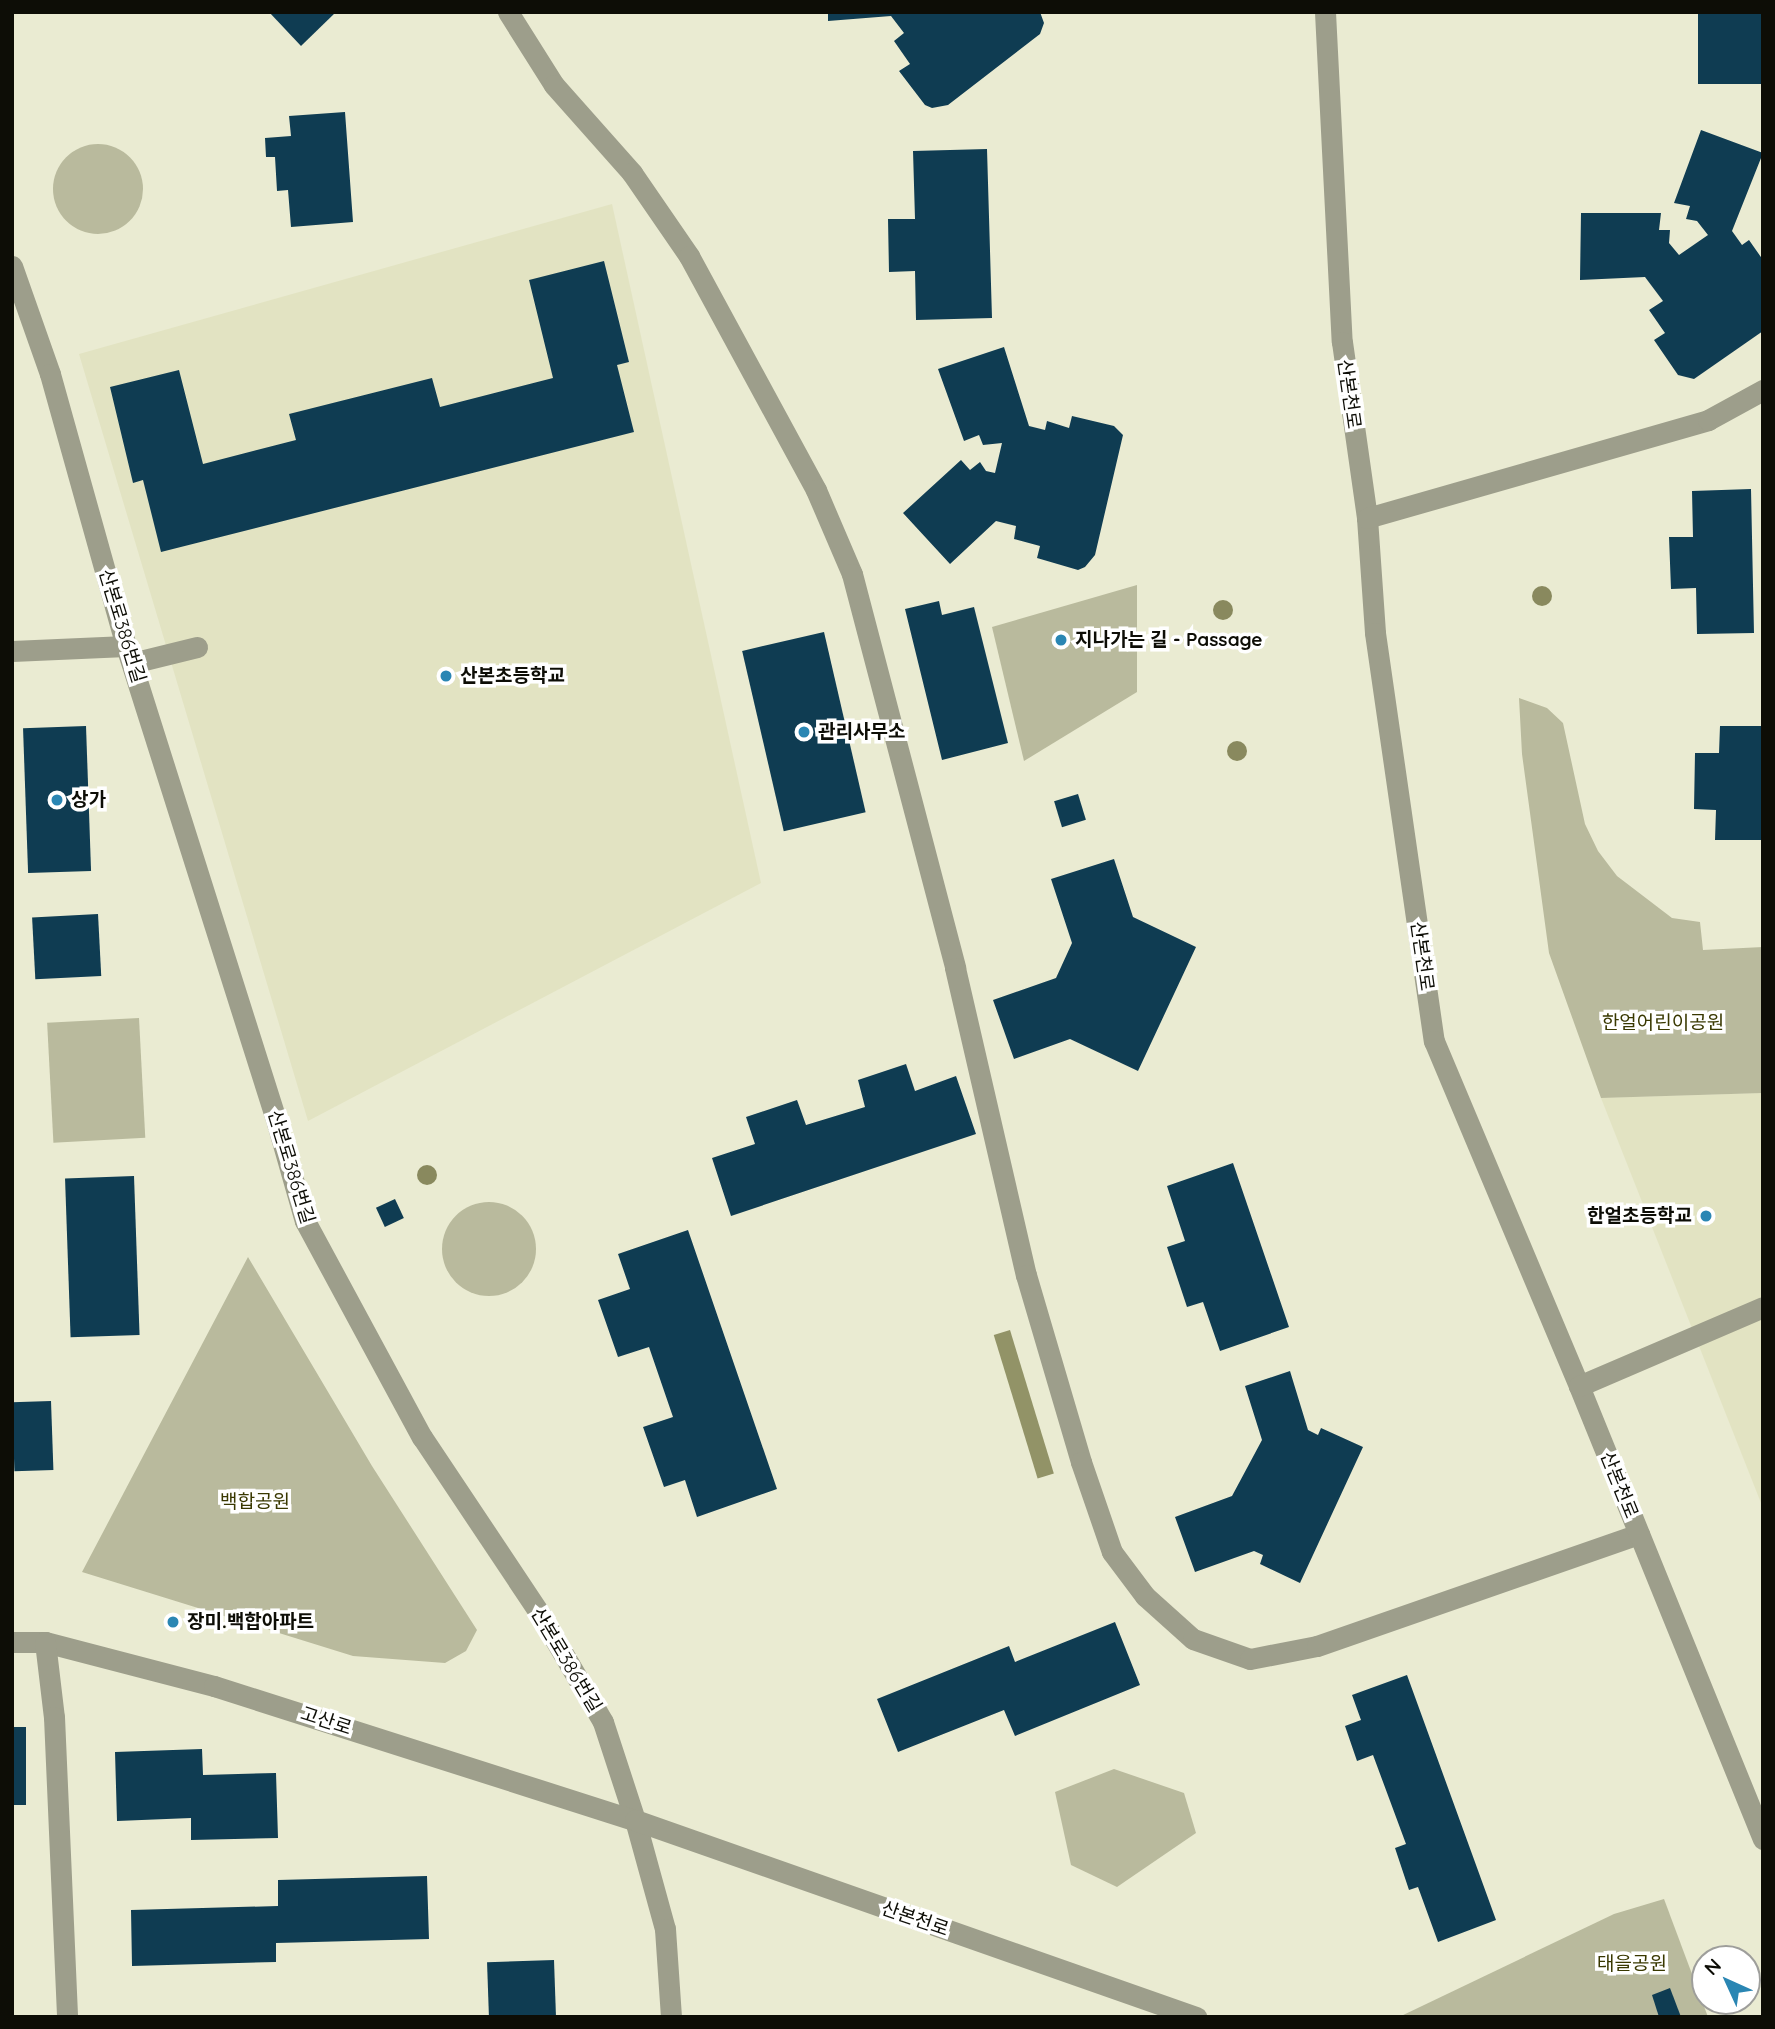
<!DOCTYPE html>
<html>
<head>
<meta charset="utf-8">
<style>
	body { margin:0 }
	#map { position:relative; width:1775px; height:2029px; overflow:hidden; background:#eaebd2; font-family:Quicksand,"Noto Sans KR",sans-serif }
	div>[style] { position:absolute }
	.built>* { inset:0; background:#e2e3c2 }
	.green>* { inset:0; background:#b9ba9d; transform-origin:0 0 }
	.round { border-radius:50% }
	.water>* { inset:0; background:#929367; transform-origin:0 0 }
	.building>* { inset:0; background:#0f3c52; transform-origin:0 0 }
	.minor>* { height:21px; margin:-10.5px; padding:0 10.5px; transform-origin:10.5px; border-radius:10.5px; background:#9d9e8b }
	.trees>* { width:20px; height:20px; margin:-10px; border-radius:50%; background:#89895e }
	.dots>* { width:19px; height:19px; translate:-50% -50%; box-sizing:border-box; border:4px solid #fff; border-radius:50% }
	span { translate:-50% -50%; white-space:nowrap; text-align:center; line-height:1.15; -webkit-text-stroke:7px #fff; paint-order:stroke }
	.street-label { font-size:19px; color:#0d0d06 }
	.poi-label { font-size:19px; color:#0d0d06; font-weight:700 }
	.left { translate:0 -50%; text-align:left }
	.right { translate:-100% -50%; text-align:right }
	.park-label { font-size:19px; color:#393800 }
	.frame { position:absolute; inset:0; border:14px solid #0d0d06; pointer-events:none }
	.north { position:absolute; left:1691px; top:1945px; width:70px; height:70px; box-sizing:border-box; background:#fff; border:2px solid #9e9e9b; border-radius:50%; rotate:315deg; font-size:19px; font-weight:700; line-height:28px; text-align:center; color:#0d0d06 }
	.north::after { content:''; display:block; margin:auto; width:24px; height:32px; background:#2a86b3; clip-path:polygon(50% 0,100% 100%,50% 72%,0 100%) }
</style>
</head>
<body>
<div id="map">
	<div class="built">
		<i style="clip-path:polygon(612px 204px,761px 883px,308px 1121px,79px 354px)"></i>
		<i style="clip-path:polygon(1763px 1093px,1763px 1508px,1601px 1098px)"></i>
	</div>
	<div class="green">
		<i class="round" style="left:53px;top:144px;width:90px;height:90px"></i>
		<i style="clip-path:polygon(1137px 585px,1137px 692px,1024px 761px,992px 627px)"></i>
		<i style="clip-path:polygon(1519px 698px,1547px 708px,1563px 723px,1585px 824px,1598px 851px,1617px 876px,1672px 918px,1700px 922px,1703px 950px,1763px 947px,1763px 1093px,1601px 1098px,1549px 953px,1522px 754px)"></i>
		<i style="left:139px;top:1018px;width:120px;height:92px;rotate:87deg"></i>
		<i class="round" style="left:442px;top:1202px;width:94px;height:94px"></i>
		<i style="clip-path:polygon(248px 1257px,372px 1466px,477px 1630px,466px 1651px,445px 1663px,353px 1656px,82px 1572px)"></i>
		<i style="clip-path:polygon(1114px 1769px,1184px 1793px,1196px 1833px,1117px 1887px,1071px 1865px,1055px 1792px)"></i>
		<i style="clip-path:polygon(1664px 1899px,1708px 2017px,1399px 2017px,1614px 1914px)"></i>
	</div>
	<div class="water">
		<i style="left:1010px;top:1330px;width:150px;height:17px;rotate:73deg"></i>
	</div>
	<div class="building">
		<i style="clip-path:polygon(269px 12px,336px 12px,301px 46px)"></i>
		<i style="clip-path:polygon(828px 12px,1040px 12px,1044px 23px,1040px 34px,948px 105px,932px 108px,925px 105px,899px 71px,910px 64px,894px 41px,904px 33px,891px 16px,828px 21px)"></i>
		<i style="left:1698px;top:12px;width:65px;height:72px"></i>
		<i style="clip-path:polygon(345px 112px,353px 222px,291px 227px,288px 190px,277px 191px,275px 157px,266px 157px,265px 138px,291px 136px,289px 116px)"></i>
		<i style="clip-path:polygon(1701px 130px,1763px 153px,1732px 231px,1742px 245px,1749px 240px,1763px 260px,1763px 331px,1694px 379px,1678px 375px,1654px 340px,1665px 333px,1649px 310px,1663px 301px,1645px 277px,1580px 280px,1581px 213px,1661px 213px,1659px 230px,1670px 230px,1669px 243px,1679px 255px,1708px 235px,1697px 221px,1686px 219px,1690px 206px,1674px 203px)"></i>
		<i style="clip-path:polygon(987px 149px,992px 318px,916px 320px,915px 271px,889px 272px,888px 219px,915px 219px,913px 151px)"></i>
		<i style="clip-path:polygon(604px 261px,629px 362px,617px 365px,634px 432px,161px 552px,143px 480px,133px 483px,110px 387px,179px 370px,203px 464px,296px 440px,289px 414px,432px 378px,440px 407px,553px 378px,529px 280px)"></i>
		<i style="clip-path:polygon(1004px 347px,1029px 426px,1045px 430px,1047px 421px,1069px 428px,1072px 416px,1114px 426px,1123px 435px,1095px 555px,1085px 567px,1078px 570px,1037px 558px,1040px 546px,1014px 539px,1016px 526px,996px 521px,950px 564px,903px 513px,961px 460px,970px 470px,980px 462px,986px 471px,995px 473px,1002px 443px,983px 445px,979px 435px,964px 441px,938px 369px)"></i>
		<i style="clip-path:polygon(1751px 489px,1754px 633px,1697px 634px,1696px 588px,1671px 589px,1669px 537px,1693px 537px,1692px 491px)"></i>
		<i style="clip-path:polygon(939px 601px,942px 615px,974px 607px,1008px 743px,942px 760px,905px 609px)"></i>
		<i style="left:824px;top:632px;width:185px;height:84px;rotate:77deg"></i>
		<i style="left:86px;top:726px;width:145px;height:63px;rotate:88deg"></i>
		<i style="clip-path:polygon(1720px 726px,1763px 726px,1763px 840px,1715px 840px,1716px 810px,1694px 809px,1695px 753px,1719px 753px)"></i>
		<i style="left:1078px;top:794px;width:27px;height:25px;rotate:73deg"></i>
		<i style="clip-path:polygon(1114px 859px,1133px 917px,1196px 947px,1138px 1071px,1070px 1039px,1014px 1059px,993px 1000px,1056px 978px,1072px 943px,1051px 879px)"></i>
		<i style="left:98px;top:914px;width:62px;height:66px;rotate:87deg"></i>
		<i style="clip-path:polygon(906px 1064px,915px 1091px,956px 1076px,976px 1134px,731px 1216px,712px 1158px,755px 1144px,746px 1117px,797px 1100px,806px 1125px,865px 1107px,858px 1080px)"></i>
		<i style="clip-path:polygon(1233px 1163px,1289px 1327px,1220px 1351px,1203px 1302px,1187px 1307px,1167px 1247px,1185px 1241px,1167px 1186px)"></i>
		<i style="left:134px;top:1176px;width:159px;height:69px;rotate:88deg"></i>
		<i style="left:395px;top:1199px;width:21px;height:21px;rotate:65deg"></i>
		<i style="clip-path:polygon(688px 1230px,777px 1489px,697px 1517px,685px 1480px,664px 1487px,643px 1427px,673px 1417px,649px 1347px,618px 1357px,598px 1300px,630px 1289px,618px 1254px)"></i>
		<i style="clip-path:polygon(1290px 1371px,1308px 1430px,1318px 1435px,1321px 1428px,1363px 1447px,1300px 1583px,1260px 1564px,1263px 1555px,1254px 1551px,1195px 1572px,1175px 1517px,1232px 1496px,1262px 1440px,1245px 1386px)"></i>
		<i style="left:51px;top:1401px;width:69px;height:39px;rotate:88deg"></i>
		<i style="clip-path:polygon(1115px 1622px,1140px 1685px,1015px 1736px,1004px 1710px,898px 1752px,877px 1699px,1009px 1646px,1015px 1662px)"></i>
		<i style="clip-path:polygon(1407px 1675px,1496px 1920px,1438px 1942px,1418px 1887px,1409px 1890px,1395px 1848px,1406px 1844px,1373px 1755px,1357px 1761px,1345px 1726px,1361px 1720px,1352px 1695px)"></i>
		<i style="left:12px;top:1727px;width:14px;height:78px"></i>
		<i style="clip-path:polygon(202px 1749px,203px 1775px,276px 1773px,278px 1838px,191px 1840px,191px 1818px,117px 1821px,115px 1752px)"></i>
		<i style="clip-path:polygon(427px 1876px,429px 1939px,276px 1943px,276px 1962px,132px 1966px,131px 1910px,278px 1906px,278px 1880px)"></i>
		<i style="left:554px;top:1960px;width:57px;height:67px;rotate:88deg"></i>
		<i style="clip-path:polygon(1670px 1988px,1681px 2017px,1659px 2017px,1652px 1995px)"></i>
	</div>
	<div class="minor">
		<i style="left:508px;top:12px;width:86px;rotate:57.8deg"></i>
		<i style="left:554px;top:85px;width:118px;rotate:48.4deg"></i>
		<i style="left:632px;top:173px;width:101px;rotate:55.5deg"></i>
		<i style="left:689px;top:256px;width:266px;rotate:61.5deg"></i>
		<i style="left:816px;top:490px;width:91px;rotate:66.8deg"></i>
		<i style="left:852px;top:574px;width:407px;rotate:75.3deg"></i>
		<i style="left:955px;top:968px;width:315px;rotate:77deg"></i>
		<i style="left:1026px;top:1275px;width:195px;rotate:73.6deg"></i>
		<i style="left:1081px;top:1462px;width:95px;rotate:71deg"></i>
		<i style="left:1112px;top:1552px;width:55px;rotate:53.1deg"></i>
		<i style="left:1145px;top:1596px;width:64px;rotate:41.9deg"></i>
		<i style="left:1193px;top:1639px;width:60px;rotate:19.3deg"></i>
		<i style="left:1250px;top:1659px;width:68px;rotate:-11deg"></i>
		<i style="left:1317px;top:1646px;width:341px;rotate:-19.2deg"></i>
		<i style="left:1325px;top:12px;width:330px;rotate:87.1deg"></i>
		<i style="left:1342px;top:342px;width:178px;rotate:81.9deg"></i>
		<i style="left:1367px;top:518px;width:115px;rotate:86deg"></i>
		<i style="left:1375px;top:633px;width:412px;rotate:81.8deg"></i>
		<i style="left:1434px;top:1041px;width:374px;rotate:67.2deg"></i>
		<i style="left:1579px;top:1386px;width:489px;rotate:67.9deg"></i>
		<i style="left:12px;top:266px;width:114px;rotate:70.6deg"></i>
		<i style="left:50px;top:374px;width:282px;rotate:74.4deg"></i>
		<i style="left:126px;top:646px;width:500px;rotate:72.43deg"></i>
		<i style="left:277px;top:1123px;width:102px;rotate:74.1deg"></i>
		<i style="left:305px;top:1221px;width:246px;rotate:61.6deg"></i>
		<i style="left:422px;top:1437px;width:213px;rotate:56.3deg"></i>
		<i style="left:540px;top:1614px;width:125px;rotate:59.7deg"></i>
		<i style="left:603px;top:1722px;width:103px;rotate:71.9deg"></i>
		<i style="left:635px;top:1820px;width:113px;rotate:74.6deg"></i>
		<i style="left:665px;top:1929px;width:88px;rotate:86.1deg"></i>
		<i style="left:1367px;top:518px;width:355px;rotate:-16deg"></i>
		<i style="left:1708px;top:420px;width:63px;rotate:-28.6deg"></i>
		<i style="left:12px;top:651px;width:114px;rotate:-2.5deg"></i>
		<i style="left:132px;top:663px;width:67px;rotate:-13.8deg"></i>
		<i style="left:1579px;top:1386px;width:200px;rotate:-23.2deg"></i>
		<i style="left:12px;top:1642px;width:33px"></i>
		<i style="left:45px;top:1642px;width:175px;rotate:14.6deg"></i>
		<i style="left:214px;top:1686px;width:442px;rotate:17.7deg"></i>
		<i style="left:635px;top:1820px;width:595px;rotate:19.35deg"></i>
		<i style="left:45px;top:1642px;width:76px;rotate:83.2deg"></i>
		<i style="left:54px;top:1717px;width:300px;rotate:87.5deg"></i>
	</div>
	<div class="trees">
		<i style="left:1542px;top:596px"></i>
		<i style="left:1223px;top:610px"></i>
		<i style="left:1237px;top:751px"></i>
		<i style="left:427px;top:1175px"></i>
	</div>
	<div class="dots">
		<i style="left:1061px;top:640px;background:#2a86b3"></i>
		<i style="left:446px;top:676px;background:#2a86b3"></i>
		<i style="left:804px;top:732px;background:#2a86b3"></i>
		<i style="left:57px;top:800px;background:#2a86b3"></i>
		<i style="left:1706px;top:1216px;background:#2a86b3"></i>
		<i style="left:173px;top:1622px;background:#2a86b3"></i>
	</div>
	<div class="street-label">
		<span style="left:1349px;top:394px;rotate:82deg">산본천로</span>
		<span style="left:122px;top:626px;rotate:73deg">산본로386번길</span>
		<span style="left:1422px;top:956px;rotate:82deg">산본천로</span>
		<span style="left:291px;top:1167px;rotate:73deg">산본로386번길</span>
		<span style="left:1619px;top:1485px;rotate:68deg">산본천로</span>
		<span style="left:566px;top:1660px;rotate:59deg">산본로386번길</span>
		<span style="left:326px;top:1721px;rotate:18deg">고산로</span>
		<span style="left:915px;top:1919px;rotate:19deg">산본천로</span>
	</div>
	<div class="poi-label">
		<span class="left" style="left:1075px;top:640px">지나가는 길 - Passage</span>
		<span class="left" style="left:460px;top:676px">산본초등학교</span>
		<span class="left" style="left:818px;top:732px">관리사무소</span>
		<span class="left" style="left:71px;top:800px">상가</span>
		<span class="right" style="left:1692px;top:1216px">한얼초등학교</span>
		<span class="left" style="left:187px;top:1622px">장미.백합아파트</span>
	</div>
	<div class="park-label">
		<span style="left:1663px;top:1023px">한얼어린이공원</span>
		<span style="left:255px;top:1502px">백합공원</span>
		<span style="left:1632px;top:1964px">태을공원</span>
	</div>
	<div class="frame"></div>
	<div class="north">N</div>
</div>
</body>
</html>
